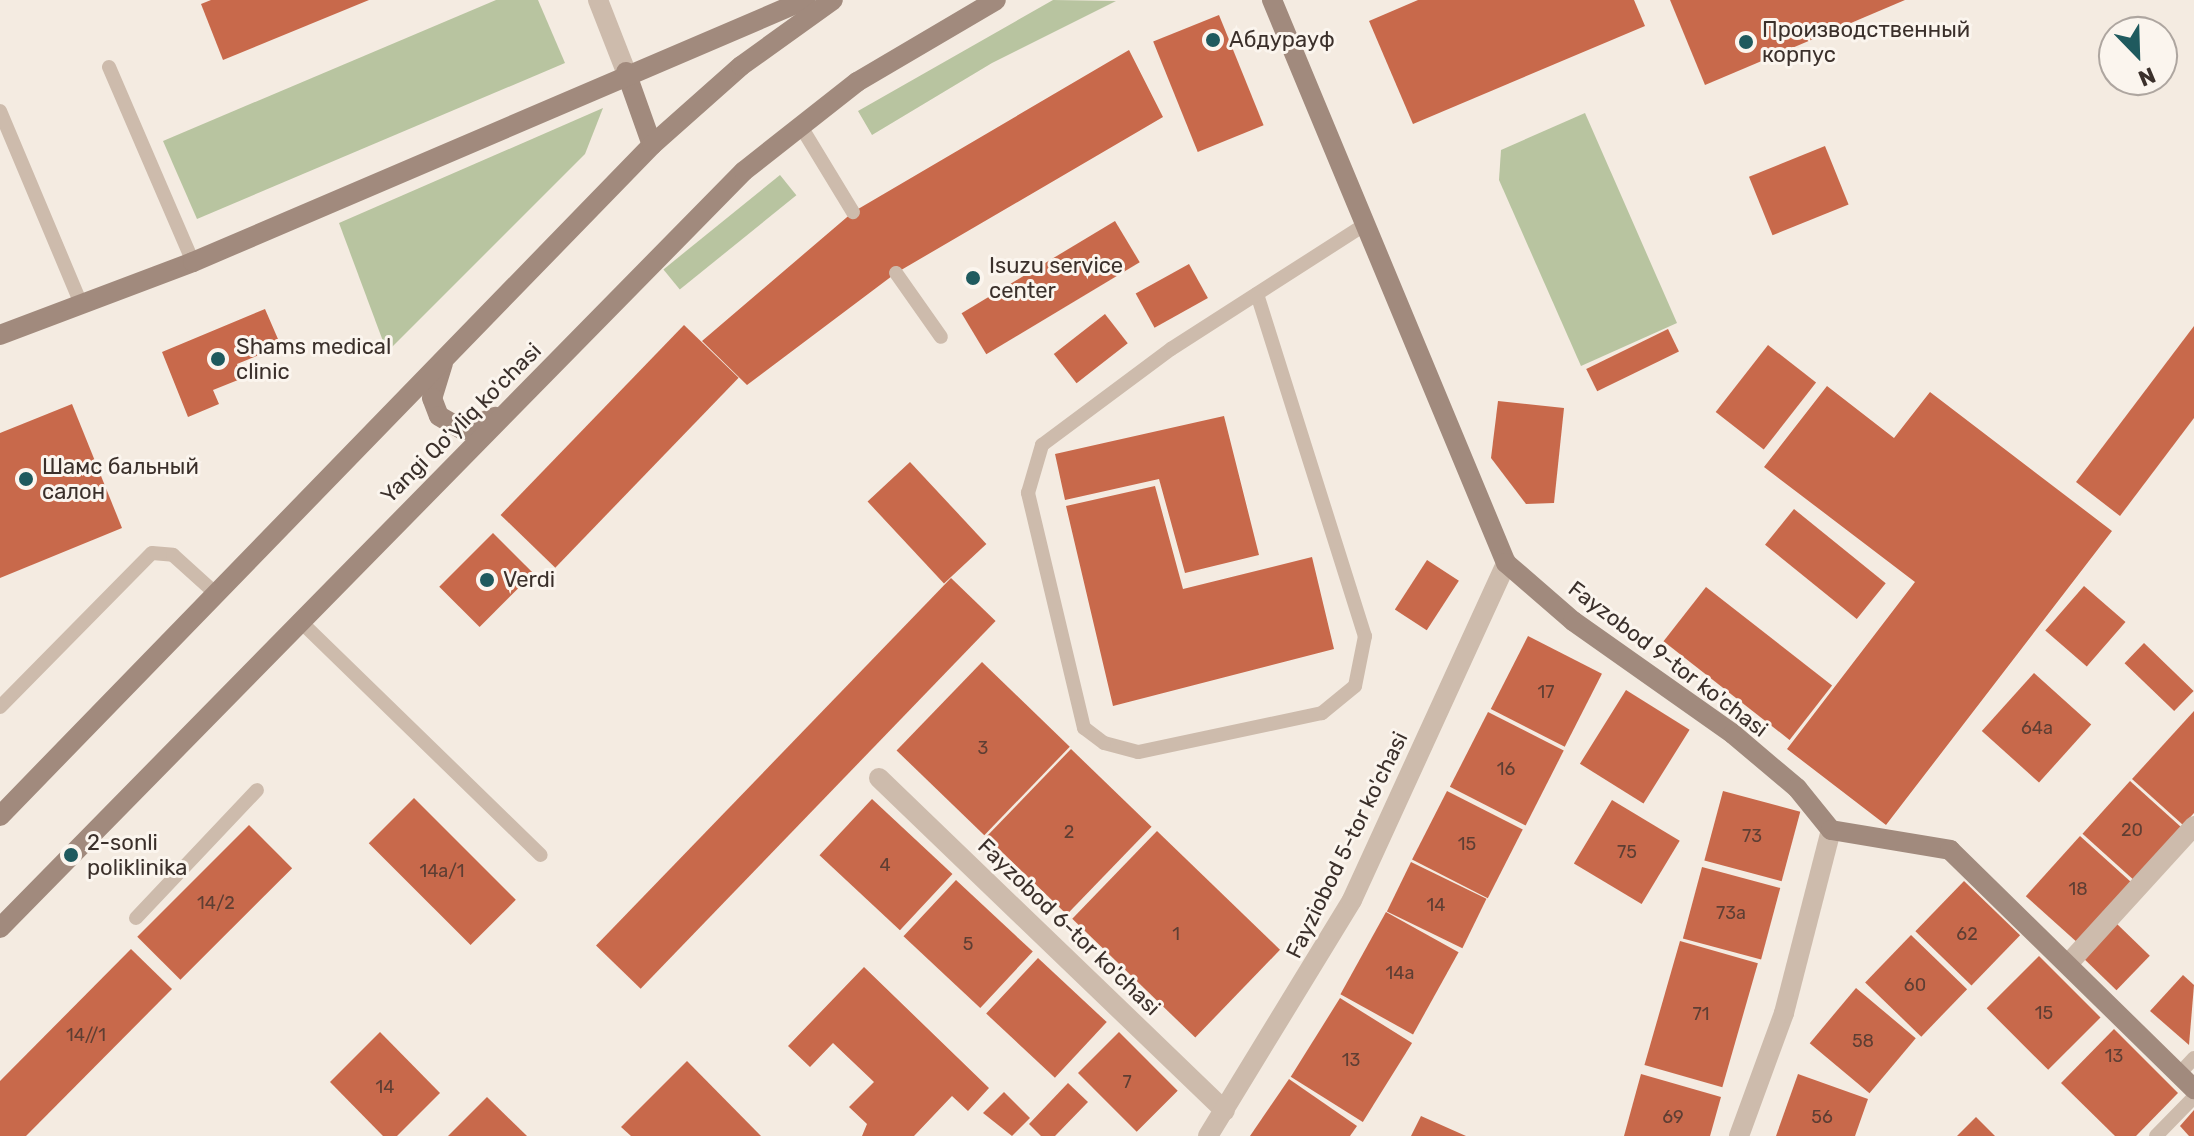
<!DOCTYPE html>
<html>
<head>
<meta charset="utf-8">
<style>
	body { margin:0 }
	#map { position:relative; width:2194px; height:1136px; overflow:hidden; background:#f4ebe1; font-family:Rubik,sans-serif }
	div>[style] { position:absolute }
	.green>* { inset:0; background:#b8c4a0; transform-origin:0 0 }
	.building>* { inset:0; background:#c8694b; transform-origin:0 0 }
	.lane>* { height:14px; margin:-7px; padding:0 7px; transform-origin:7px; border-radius:7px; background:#cdbbac }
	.street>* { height:20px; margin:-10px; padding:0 10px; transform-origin:10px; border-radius:10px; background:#cdbbac }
	.secondary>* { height:20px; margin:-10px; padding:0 10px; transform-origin:10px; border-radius:10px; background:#a18a7d }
	.dots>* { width:22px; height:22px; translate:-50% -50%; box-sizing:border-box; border:4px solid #fbf5ee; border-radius:50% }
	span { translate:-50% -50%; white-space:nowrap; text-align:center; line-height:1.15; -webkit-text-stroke:6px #fbf5ee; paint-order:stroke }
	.number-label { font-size:18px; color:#5e3e33 }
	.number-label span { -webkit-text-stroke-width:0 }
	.poi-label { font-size:22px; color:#3b302b }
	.left { translate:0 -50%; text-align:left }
	.street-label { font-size:22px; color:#3b302b }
	.north { position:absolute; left:2098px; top:16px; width:80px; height:80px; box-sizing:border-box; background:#fbf5ee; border:2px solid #aea6a0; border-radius:50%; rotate:157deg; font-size:22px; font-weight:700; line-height:32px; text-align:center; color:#3b302b }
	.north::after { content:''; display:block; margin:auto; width:28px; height:36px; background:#1f5a5e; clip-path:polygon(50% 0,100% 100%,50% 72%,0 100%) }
</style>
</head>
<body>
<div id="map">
	<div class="green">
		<i style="clip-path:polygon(496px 0,538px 0,565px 63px,197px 219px,163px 141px)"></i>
		<i style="clip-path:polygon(1053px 0,1116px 1px,992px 63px,872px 135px,858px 111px)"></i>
		<i style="clip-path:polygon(603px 108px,585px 154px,387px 352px,339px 223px)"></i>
		<i style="clip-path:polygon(1585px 113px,1677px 323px,1581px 366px,1499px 180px,1501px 150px)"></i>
		<i style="left:780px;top:175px;width:26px;height:150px;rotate:51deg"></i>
	</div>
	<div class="building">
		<i style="clip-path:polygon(211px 0,369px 0,223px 60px,201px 4px)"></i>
		<i style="clip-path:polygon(1418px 0,1634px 0,1645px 26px,1413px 124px,1369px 21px)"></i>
		<i style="clip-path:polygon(1670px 0,1905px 0,1705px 85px)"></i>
		<i style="left:1219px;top:15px;width:119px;height:71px;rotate:68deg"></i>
		<i style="clip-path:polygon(1129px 50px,1163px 117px,896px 273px,747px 385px,702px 341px,853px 212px)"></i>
		<i style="left:1825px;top:146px;width:63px;height:82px;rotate:68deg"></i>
		<i style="left:1115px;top:221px;width:48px;height:179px;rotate:59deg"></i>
		<i style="left:1189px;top:264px;width:39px;height:61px;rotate:61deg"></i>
		<i style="clip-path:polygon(265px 309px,281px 346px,237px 364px,243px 378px,213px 390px,219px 404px,188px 417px,162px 352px)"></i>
		<i style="left:1105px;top:314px;width:37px;height:65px;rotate:52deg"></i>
		<i style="left:684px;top:325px;width:76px;height:264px;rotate:44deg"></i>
		<i style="clip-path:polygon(2194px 326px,2194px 418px,2120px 516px,2076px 482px)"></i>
		<i style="left:1668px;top:329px;width:25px;height:91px;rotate:64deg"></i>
		<i style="left:1768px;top:345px;width:61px;height:85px;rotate:38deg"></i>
		<i style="clip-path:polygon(1827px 386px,1894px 438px,1930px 392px,2112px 531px,1886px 825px,1787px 749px,1915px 582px,1764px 467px)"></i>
		<i style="clip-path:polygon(1498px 401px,1564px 408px,1554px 503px,1526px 504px,1491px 458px)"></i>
		<i style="clip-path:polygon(72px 404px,122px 528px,0 578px,0 433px)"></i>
		<i style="clip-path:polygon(1224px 416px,1259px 555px,1185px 573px,1159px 479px,1065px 500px,1055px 454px)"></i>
		<i style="left:910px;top:462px;width:112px;height:58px;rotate:47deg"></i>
		<i style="clip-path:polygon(1155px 486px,1183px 589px,1312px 557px,1334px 649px,1113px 706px,1066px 506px)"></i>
		<i style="left:1794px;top:509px;width:118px;height:46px;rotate:39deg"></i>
		<i style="left:493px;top:533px;width:57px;height:76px;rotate:45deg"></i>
		<i style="left:1427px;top:560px;width:38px;height:59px;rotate:33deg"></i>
		<i style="left:951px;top:578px;width:62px;height:511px;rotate:44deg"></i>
		<i style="left:2084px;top:586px;width:55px;height:59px;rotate:41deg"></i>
		<i style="left:1706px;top:587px;width:160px;height:69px;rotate:38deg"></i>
		<i style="left:1528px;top:636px;width:83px;height:82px;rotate:27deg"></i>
		<i style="left:2144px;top:643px;width:69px;height:28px;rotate:44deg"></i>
		<i style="left:982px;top:662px;width:122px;height:123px;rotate:44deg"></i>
		<i style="left:2034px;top:673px;width:77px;height:78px;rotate:42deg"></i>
		<i style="left:1626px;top:690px;width:75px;height:87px;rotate:32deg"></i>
		<i style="clip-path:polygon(2194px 711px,2194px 813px,2183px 825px,2132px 779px)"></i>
		<i style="left:1488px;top:712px;width:85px;height:84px;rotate:27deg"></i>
		<i style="left:1071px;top:749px;width:112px;height:122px;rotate:44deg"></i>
		<i style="left:2130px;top:781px;width:69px;height:71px;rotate:42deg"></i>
		<i style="left:1447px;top:791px;width:85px;height:77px;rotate:27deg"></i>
		<i style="left:1723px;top:791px;width:80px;height:72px;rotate:15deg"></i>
		<i style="left:414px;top:798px;width:144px;height:64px;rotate:45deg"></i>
		<i style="left:872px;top:799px;width:110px;height:77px;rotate:43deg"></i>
		<i style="left:1612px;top:800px;width:79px;height:74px;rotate:31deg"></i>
		<i style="left:249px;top:825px;width:61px;height:158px;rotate:45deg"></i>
		<i style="left:1157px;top:831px;width:171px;height:122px;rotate:44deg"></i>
		<i style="left:2080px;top:836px;width:69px;height:81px;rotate:42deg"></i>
		<i style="left:1411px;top:862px;width:84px;height:55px;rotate:26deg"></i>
		<i style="left:1702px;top:867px;width:81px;height:74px;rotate:15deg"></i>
		<i style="left:956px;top:880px;width:105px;height:77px;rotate:43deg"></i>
		<i style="left:1964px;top:881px;width:78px;height:70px;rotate:44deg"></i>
		<i style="left:1386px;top:912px;width:83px;height:94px;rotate:29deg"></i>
		<i style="left:2116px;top:923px;width:47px;height:48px;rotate:44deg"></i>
		<i style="left:1911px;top:935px;width:78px;height:66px;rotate:44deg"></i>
		<i style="left:1680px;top:941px;width:81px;height:129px;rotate:16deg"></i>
		<i style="clip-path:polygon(131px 949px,172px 989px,26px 1136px,0 1136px,0 1081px)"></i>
		<i style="left:2039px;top:956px;width:87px;height:74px;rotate:45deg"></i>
		<i style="left:1038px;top:958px;width:94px;height:76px;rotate:43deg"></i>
		<i style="clip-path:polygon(864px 967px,989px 1088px,968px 1111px,952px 1096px,914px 1136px,862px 1136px,867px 1124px,849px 1107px,874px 1082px,833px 1043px,810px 1067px,788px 1046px)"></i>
		<i style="clip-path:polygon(2183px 975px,2194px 985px,2189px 1045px,2150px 1011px)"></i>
		<i style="left:1856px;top:988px;width:78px;height:72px;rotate:40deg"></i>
		<i style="left:1340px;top:998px;width:85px;height:93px;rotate:32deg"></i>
		<i style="clip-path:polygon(2114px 1029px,2178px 1093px,2136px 1136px,2115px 1136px,2061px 1083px)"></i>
		<i style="clip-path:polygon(380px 1032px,440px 1093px,397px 1136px,383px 1136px,330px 1082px)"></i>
		<i style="left:1119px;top:1032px;width:83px;height:58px;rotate:45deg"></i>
		<i style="clip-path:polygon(687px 1061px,761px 1136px,631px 1136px,621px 1127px)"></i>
		<i style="clip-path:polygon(1641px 1074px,1721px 1097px,1710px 1136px,1624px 1136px)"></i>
		<i style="clip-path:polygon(1798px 1074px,1868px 1099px,1855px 1136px,1776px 1136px)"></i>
		<i style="clip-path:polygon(1289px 1079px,1357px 1126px,1350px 1136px,1250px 1136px)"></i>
		<i style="clip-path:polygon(1068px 1083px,1088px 1102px,1055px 1136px,1041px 1136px,1029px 1124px)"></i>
		<i style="clip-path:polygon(1004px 1092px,1030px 1118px,1012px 1136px,983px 1113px)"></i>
		<i style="clip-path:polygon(487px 1097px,527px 1136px,448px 1136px)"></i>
		<i style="clip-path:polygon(2194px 1110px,2194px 1136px,2189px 1136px,2180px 1126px)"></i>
		<i style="clip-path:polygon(1421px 1116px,1466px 1136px,1411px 1136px)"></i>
		<i style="clip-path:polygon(1976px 1117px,1995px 1136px,1957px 1136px)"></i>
	</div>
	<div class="lane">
		<i style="left:109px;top:67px;width:212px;rotate:66.7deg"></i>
		<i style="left:0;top:111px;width:209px;rotate:67.2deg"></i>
		<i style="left:800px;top:125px;width:102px;rotate:58.7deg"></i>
		<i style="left:896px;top:273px;width:78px;rotate:54.9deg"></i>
		<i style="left:1257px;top:294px;width:359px;rotate:72.5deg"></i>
		<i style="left:1365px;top:636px;width:51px;rotate:101.3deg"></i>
		<i style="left:1355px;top:686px;width:43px;rotate:140.7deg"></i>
		<i style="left:1322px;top:713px;width:188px;rotate:168deg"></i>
		<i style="left:1138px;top:752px;width:35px;rotate:-165deg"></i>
		<i style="left:1104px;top:743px;width:25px;rotate:-143deg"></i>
		<i style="left:1084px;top:728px;width:242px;rotate:-103.4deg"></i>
		<i style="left:1028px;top:493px;width:50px;rotate:-73.7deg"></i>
		<i style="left:1042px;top:445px;width:161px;rotate:-36.7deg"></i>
		<i style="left:1171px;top:349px;width:233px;rotate:-32.7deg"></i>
		<i style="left:299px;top:620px;width:337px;rotate:44.2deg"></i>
		<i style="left:0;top:707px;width:216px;rotate:-45.4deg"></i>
		<i style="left:152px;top:553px;width:21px;rotate:5deg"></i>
		<i style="left:173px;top:555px;width:55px;rotate:42.1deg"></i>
		<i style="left:136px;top:918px;width:176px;rotate:-46.6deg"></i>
		<i style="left:2179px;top:1074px;width:22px;rotate:-47deg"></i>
		<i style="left:2156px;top:1136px;width:54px;rotate:-45.7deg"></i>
	</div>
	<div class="street">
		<i style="left:598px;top:0;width:77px;rotate:68.7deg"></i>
		<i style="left:879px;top:778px;width:480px;rotate:43.9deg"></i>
		<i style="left:2068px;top:964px;width:187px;rotate:-47.6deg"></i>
		<i style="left:1208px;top:1136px;width:276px;rotate:-58.6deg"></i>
		<i style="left:1352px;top:900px;width:371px;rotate:-65.4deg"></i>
		<i style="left:1739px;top:1136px;width:131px;rotate:-69.9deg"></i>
		<i style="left:1784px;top:1013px;width:189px;rotate:-75.6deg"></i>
	</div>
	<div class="secondary">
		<i style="left:1272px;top:0;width:610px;rotate:67.43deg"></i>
		<i style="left:1506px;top:563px;width:89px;rotate:40.9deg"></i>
		<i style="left:1573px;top:621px;width:196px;rotate:35.2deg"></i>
		<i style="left:1733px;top:734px;width:84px;rotate:40.2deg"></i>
		<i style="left:1797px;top:788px;width:54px;rotate:51deg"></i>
		<i style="left:1831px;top:830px;width:121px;rotate:9.5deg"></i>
		<i style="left:1950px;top:850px;width:342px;rotate:44.4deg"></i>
		<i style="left:626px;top:72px;width:77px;rotate:70.4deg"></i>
		<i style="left:0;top:335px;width:206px;rotate:-20.7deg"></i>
		<i style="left:193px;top:262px;width:666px;rotate:-23.18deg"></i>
		<i style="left:443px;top:363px;width:37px;rotate:107deg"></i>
		<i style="left:432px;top:398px;width:19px;rotate:69deg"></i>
		<i style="left:439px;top:416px;width:28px;rotate:30deg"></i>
		<i style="left:463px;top:430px;width:35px;rotate:-22deg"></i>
		<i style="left:0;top:816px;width:936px;rotate:-45.82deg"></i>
		<i style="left:652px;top:145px;width:119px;rotate:-41.6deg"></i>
		<i style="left:741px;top:66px;width:113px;rotate:-35.7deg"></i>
		<i style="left:0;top:928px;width:1061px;rotate:-45.5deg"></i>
		<i style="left:744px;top:171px;width:144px;rotate:-38.2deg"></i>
		<i style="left:857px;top:82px;width:161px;rotate:-30.5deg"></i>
	</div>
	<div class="dots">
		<i style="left:1213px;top:40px;background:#1f5a5e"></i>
		<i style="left:1746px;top:42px;background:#1f5a5e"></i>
		<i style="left:973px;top:278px;background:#1f5a5e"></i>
		<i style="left:218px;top:359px;background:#1f5a5e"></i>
		<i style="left:26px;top:479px;background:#1f5a5e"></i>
		<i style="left:487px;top:580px;background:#1f5a5e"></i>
		<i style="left:71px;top:855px;background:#1f5a5e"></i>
	</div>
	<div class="number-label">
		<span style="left:1546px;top:692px">17</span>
		<span style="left:2037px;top:728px">64a</span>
		<span style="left:983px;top:748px">3</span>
		<span style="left:1506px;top:769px">16</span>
		<span style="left:2132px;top:830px">20</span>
		<span style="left:1069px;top:832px">2</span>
		<span style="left:1752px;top:836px">73</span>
		<span style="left:1467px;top:844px">15</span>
		<span style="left:1627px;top:852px">75</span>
		<span style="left:885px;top:865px">4</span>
		<span style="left:442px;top:871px">14a/1</span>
		<span style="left:2078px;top:889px">18</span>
		<span style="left:216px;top:903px">14/2</span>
		<span style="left:1436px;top:905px">14</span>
		<span style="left:1731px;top:913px">73a</span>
		<span style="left:1176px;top:934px">1</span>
		<span style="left:1967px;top:934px">62</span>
		<span style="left:968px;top:944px">5</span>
		<span style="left:1400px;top:973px">14a</span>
		<span style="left:1915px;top:985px">60</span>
		<span style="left:2044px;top:1013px">15</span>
		<span style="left:1701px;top:1014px">71</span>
		<span style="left:86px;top:1035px">14//1</span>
		<span style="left:1863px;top:1041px">58</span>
		<span style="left:2114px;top:1056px">13</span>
		<span style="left:1351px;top:1060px">13</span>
		<span style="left:1127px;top:1082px">7</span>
		<span style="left:385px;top:1087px">14</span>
		<span style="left:1673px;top:1117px">69</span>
		<span style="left:1822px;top:1117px">56</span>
	</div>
	<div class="poi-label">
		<span class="left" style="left:1762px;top:42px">Производственный<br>корпус</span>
		<span class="left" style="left:1229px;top:40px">Абдурауф</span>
		<span class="left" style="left:989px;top:278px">Isuzu service<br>center</span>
		<span class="left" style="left:236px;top:359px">Shams medical<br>clinic</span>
		<span class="left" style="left:42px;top:479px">Шамс бальный<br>салон</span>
		<span class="left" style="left:503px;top:580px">Verdi</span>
		<span class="left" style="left:87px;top:855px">2-sonli<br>poliklinika</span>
	</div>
	<div class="street-label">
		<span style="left:461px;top:423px;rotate:-45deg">Yangi Qo'yliq ko'chasi</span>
		<span style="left:1668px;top:659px;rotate:37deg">Fayzobod 9-tor ko'chasi</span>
		<span style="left:1347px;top:845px;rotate:-64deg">Fayziobod 5-tor ko'chasi</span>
		<span style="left:1069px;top:927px;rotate:44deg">Fayzobod 6-tor ko'chasi</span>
	</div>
	<div class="north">N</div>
</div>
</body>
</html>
